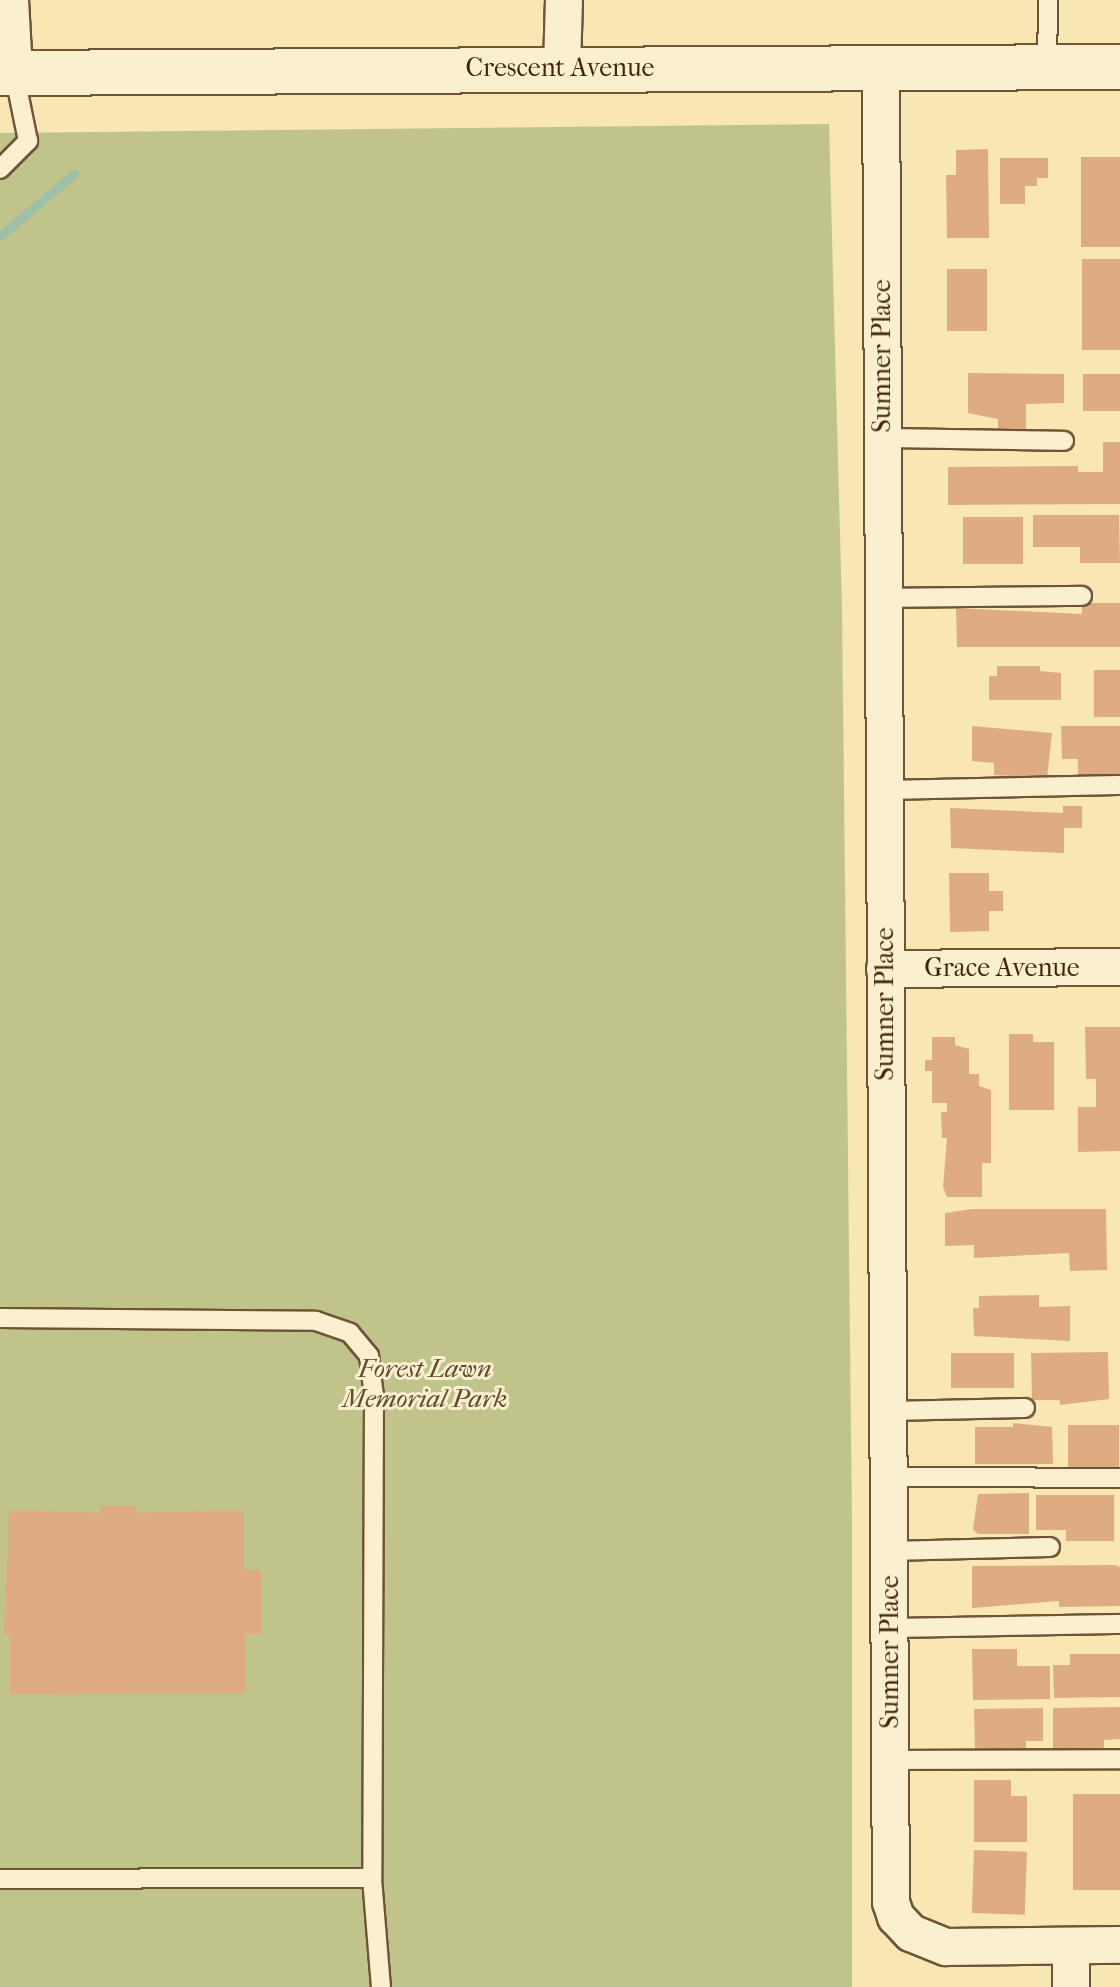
<!DOCTYPE html>
<html>
<head>
<meta charset="utf-8">
<style>
	body { margin:0 }
	#map { position:relative; width:1120px; height:1987px; overflow:hidden; background:#f8e6b3; font-family:"IM FELL French Canon",serif }
	div>[style] { position:absolute }
	.green>* { inset:0; background:#c0c48a }
	.stream>* { height:9px; margin:-4.5px; padding:0 4.5px; transform-origin:4.5px; border-radius:4.5px; background:#9ec0a8 }
	.building>* { inset:0; background:#dfac82; transform-origin:0 0 }
	.roads { filter:drop-shadow(2px 0 #705436) drop-shadow(-2px 0 #705436) drop-shadow(0 2px #705436) drop-shadow(0 -2px #705436) }
	.lane>* { height:18px; margin:-9px; padding:0 9px; transform-origin:9px; border-radius:9px; background:#faefce }
	.street>* { height:36px; margin:-18px; padding:0 18px; transform-origin:18px; border-radius:18px; background:#faefce }
	.secondary>* { height:44px; margin:-22px; padding:0 22px; transform-origin:22px; border-radius:22px; background:#faefce }
	span { translate:-50% -50%; white-space:nowrap; text-align:center; line-height:1.15; -webkit-text-stroke:6px #faefce; paint-order:stroke }
	.street-label { font-size:26px; color:#43230d }
	.park-label { font-size:26px; color:#624b2c; font-style:italic }
</style>
</head>
<body>
<div id="map">
	<div class="green">
		<i style="clip-path:polygon(829px 124px,842px 609px,852px 1525px,852px 1987px,0 1987px,0 133px)"></i>
	</div>
	<div class="stream">
		<i style="left:0;top:236px;width:97px;rotate:-40deg"></i>
	</div>
	<div class="building">
		<i style="clip-path:polygon(988px 149px,989px 238px,947px 238px,946px 175px,956px 175px,956px 150px)"></i>
		<i style="left:1081px;top:157px;width:39px;height:90px"></i>
		<i style="clip-path:polygon(1000px 158px,1048px 158px,1048px 178px,1037px 178px,1037px 186px,1025px 186px,1025px 204px,1000px 204px)"></i>
		<i style="left:1082px;top:259px;width:38px;height:91px"></i>
		<i style="left:947px;top:269px;width:40px;height:62px"></i>
		<i style="clip-path:polygon(968px 373px,1064px 374px,1064px 403px,1026px 404px,1026px 430px,998px 431px,998px 419px,968px 413px)"></i>
		<i style="left:1083px;top:374px;width:37px;height:37px"></i>
		<i style="clip-path:polygon(1103px 442px,1120px 442px,1120px 504px,948px 505px,948px 467px,1078px 466px,1078px 472px,1103px 472px)"></i>
		<i style="clip-path:polygon(1033px 515px,1119px 515px,1120px 563px,1080px 563px,1080px 547px,1033px 547px)"></i>
		<i style="left:963px;top:517px;width:60px;height:47px"></i>
		<i style="clip-path:polygon(1082px 603px,1120px 603px,1120px 647px,957px 647px,956px 608px,1082px 614px)"></i>
		<i style="clip-path:polygon(997px 666px,1040px 666px,1040px 671px,1061px 673px,1061px 700px,989px 700px,989px 676px,997px 676px)"></i>
		<i style="left:1094px;top:670px;width:26px;height:47px"></i>
		<i style="clip-path:polygon(972px 726px,1052px 733px,1047px 778px,994px 775px,994px 763px,972px 761px)"></i>
		<i style="clip-path:polygon(1061px 726px,1120px 726px,1120px 775px,1078px 776px,1078px 759px,1062px 759px)"></i>
		<i style="clip-path:polygon(1063px 806px,1082px 806px,1082px 828px,1064px 828px,1064px 853px,951px 848px,950px 808px,1063px 813px)"></i>
		<i style="clip-path:polygon(949px 873px,989px 873px,989px 891px,1003px 891px,1003px 911px,989px 911px,989px 931px,950px 932px)"></i>
		<i style="clip-path:polygon(1085px 1027px,1120px 1027px,1120px 1151px,1078px 1152px,1078px 1107px,1096px 1107px,1096px 1079px,1086px 1079px)"></i>
		<i style="clip-path:polygon(1009px 1034px,1033px 1034px,1033px 1042px,1054px 1042px,1054px 1110px,1009px 1110px)"></i>
		<i style="clip-path:polygon(932px 1037px,955px 1037px,955px 1045px,969px 1049px,969px 1074px,979px 1074px,979px 1086px,991px 1090px,991px 1163px,982px 1163px,982px 1197px,947px 1197px,943px 1187px,947px 1138px,942px 1138px,941px 1112px,947px 1112px,947px 1103px,932px 1103px,932px 1071px,925px 1071px,925px 1060px,932px 1060px)"></i>
		<i style="clip-path:polygon(972px 1209px,1106px 1209px,1107px 1270px,1070px 1271px,1069px 1253px,974px 1258px,974px 1245px,945px 1246px,945px 1213px)"></i>
		<i style="clip-path:polygon(1039px 1295px,1039px 1307px,1070px 1306px,1070px 1341px,974px 1336px,973px 1308px,979px 1308px,979px 1296px)"></i>
		<i style="clip-path:polygon(1108px 1352px,1109px 1399px,1060px 1405px,1060px 1400px,1032px 1400px,1031px 1353px)"></i>
		<i style="left:1014px;top:1353px;width:35px;height:63px;rotate:90deg"></i>
		<i style="clip-path:polygon(1013px 1423px,1052px 1427px,1053px 1464px,975px 1464px,975px 1427px,1013px 1427px)"></i>
		<i style="left:1068px;top:1425px;width:51px;height:42px"></i>
		<i style="clip-path:polygon(1029px 1493px,1029px 1534px,978px 1534px,973px 1529px,978px 1494px)"></i>
		<i style="clip-path:polygon(1036px 1495px,1114px 1495px,1114px 1541px,1066px 1541px,1066px 1530px,1036px 1530px)"></i>
		<i style="clip-path:polygon(101px 1506px,136px 1506px,136px 1513px,244px 1510px,244px 1570px,261px 1570px,261px 1634px,245px 1634px,245px 1693px,10px 1694px,10px 1635px,4px 1635px,9px 1510px,101px 1513px)"></i>
		<i style="clip-path:polygon(1115px 1565px,1120px 1567px,1120px 1606px,1059px 1607px,1059px 1601px,972px 1608px,972px 1566px)"></i>
		<i style="clip-path:polygon(972px 1649px,1017px 1649px,1017px 1666px,1050px 1666px,1050px 1699px,973px 1700px)"></i>
		<i style="clip-path:polygon(1070px 1654px,1120px 1654px,1120px 1697px,1054px 1698px,1053px 1665px,1070px 1665px)"></i>
		<i style="clip-path:polygon(1120px 1707px,1120px 1739px,1104px 1740px,1104px 1752px,1053px 1752px,1053px 1708px)"></i>
		<i style="clip-path:polygon(1043px 1708px,1043px 1741px,1026px 1741px,1026px 1753px,975px 1753px,974px 1709px)"></i>
		<i style="clip-path:polygon(974px 1780px,1011px 1780px,1011px 1796px,1027px 1796px,1027px 1842px,974px 1842px)"></i>
		<i style="left:1120px;top:1794px;width:96px;height:47px;rotate:90deg"></i>
		<i style="left:974px;top:1850px;width:53px;height:63px;rotate:2deg"></i>
	</div>
	<div class="roads">
		<div class="lane">
			<i style="left:1047px;top:67px;width:67px;rotate:-89.1deg"></i>
			<i style="left:0;top:169px;width:40px;rotate:-45deg"></i>
			<i style="left:28px;top:141px;width:70px;rotate:-101.5deg"></i>
			<i style="left:883px;top:438px;width:181px;rotate:0.9deg"></i>
			<i style="left:883px;top:598px;width:199px;rotate:-0.6deg"></i>
			<i style="left:884px;top:790px;width:236px;rotate:-1.2deg"></i>
			<i style="left:0;top:1318px;width:316px;rotate:0.5deg"></i>
			<i style="left:316px;top:1321px;width:36px;rotate:19deg"></i>
			<i style="left:350px;top:1333px;width:30px;rotate:50deg"></i>
			<i style="left:369px;top:1356px;width:39px;rotate:83deg"></i>
			<i style="left:374px;top:1395px;width:483px;rotate:90.2deg"></i>
			<i style="left:372px;top:1878px;width:109px;rotate:85.3deg"></i>
			<i style="left:888px;top:1411px;width:137px;rotate:-1.3deg"></i>
			<i style="left:888px;top:1477px;width:232px;rotate:0.2deg"></i>
			<i style="left:889px;top:1551px;width:161px;rotate:-1.4deg"></i>
			<i style="left:889px;top:1628px;width:231px;rotate:-1deg"></i>
			<i style="left:890px;top:1760px;width:230px;rotate:-0.2deg"></i>
			<i style="left:0;top:1879px;width:372px;rotate:-0.2deg"></i>
		</div>
		<div class="street">
			<i style="left:10px;top:0;width:72px;rotate:86.8deg"></i>
			<i style="left:562px;top:67px;width:67px;rotate:-88.3deg"></i>
			<i style="left:881px;top:68px;width:1834px;rotate:89.69deg"></i>
			<i style="left:891px;top:1902px;width:16px;rotate:72deg"></i>
			<i style="left:896px;top:1917px;width:22px;rotate:47deg"></i>
			<i style="left:911px;top:1933px;width:38px;rotate:22deg"></i>
			<i style="left:946px;top:1947px;width:174px;rotate:-0.7deg"></i>
			<i style="left:885px;top:969px;width:235px;rotate:-0.5deg"></i>
			<i style="left:1071px;top:1946px;width:41px;rotate:90deg"></i>
		</div>
		<div class="secondary">
			<i style="left:0;top:73px;width:1120px;rotate:-0.31deg"></i>
		</div>
	</div>
	<div class="street-label">
		<span style="left:560px;top:68px">Crescent Avenue</span>
		<span style="left:882px;top:356px;rotate:-90deg">Sumner Place</span>
		<span style="left:1002px;top:968px">Grace Avenue</span>
		<span style="left:885px;top:1004px;rotate:-90deg">Sumner Place</span>
		<span style="left:890px;top:1652px;rotate:-90deg">Sumner Place</span>
	</div>
	<div class="park-label">
		<span style="left:425px;top:1384px">Forest Lawn<br>Memorial Park</span>
	</div>
</div>
</body>
</html>
